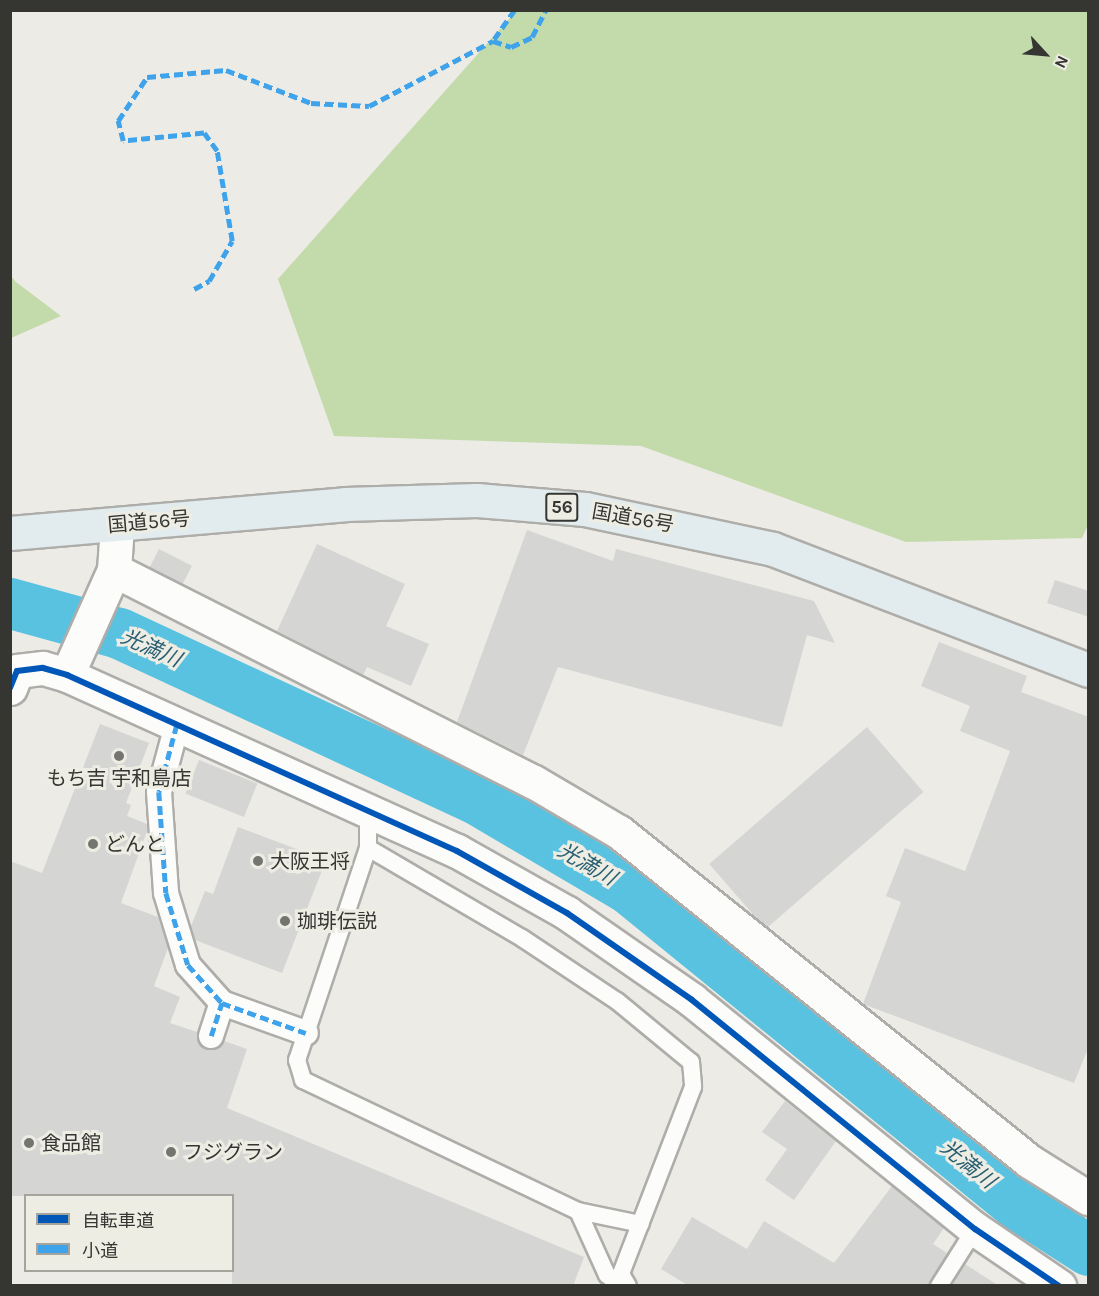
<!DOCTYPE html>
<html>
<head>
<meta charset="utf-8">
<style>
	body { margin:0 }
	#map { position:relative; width:1099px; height:1296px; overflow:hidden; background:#ecebe6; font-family:Karla,"Noto Sans JP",sans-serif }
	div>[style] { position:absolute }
	.green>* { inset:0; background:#c3dbab }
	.river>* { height:51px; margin:-25.5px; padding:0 25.5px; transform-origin:25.5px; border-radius:25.5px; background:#58c2e0 }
	.building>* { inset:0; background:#d5d5d4; transform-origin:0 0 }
	.roads { filter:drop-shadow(2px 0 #aeada9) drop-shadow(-2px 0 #aeada9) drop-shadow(0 2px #aeada9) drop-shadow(0 -2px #aeada9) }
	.service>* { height:16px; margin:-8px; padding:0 8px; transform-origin:8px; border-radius:8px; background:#fcfcfb }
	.pedestrian>* { height:24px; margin:-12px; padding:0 12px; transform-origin:12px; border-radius:12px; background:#fcfcfb }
	.minor>* { height:33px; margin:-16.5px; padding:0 16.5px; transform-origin:16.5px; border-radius:16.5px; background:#fcfcfb }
	.trunk>* { height:33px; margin:-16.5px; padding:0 16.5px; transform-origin:16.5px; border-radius:16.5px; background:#e2ecee }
	.quiet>* { height:4.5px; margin-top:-2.25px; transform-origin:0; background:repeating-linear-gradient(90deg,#3ea3eb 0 9px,transparent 0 13.5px) }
	.cycleway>* { height:6px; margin:-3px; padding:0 3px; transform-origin:3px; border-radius:3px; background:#0057b8 }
	.dots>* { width:16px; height:16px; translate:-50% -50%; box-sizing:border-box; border:3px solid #eeede4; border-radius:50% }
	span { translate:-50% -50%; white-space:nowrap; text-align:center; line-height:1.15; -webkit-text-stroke:6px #eeede4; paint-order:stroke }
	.shield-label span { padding:2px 4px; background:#eeede4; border:2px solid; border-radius:4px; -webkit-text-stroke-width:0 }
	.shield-label { font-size:18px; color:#353531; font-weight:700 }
	.street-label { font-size:20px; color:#353531 }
	.poi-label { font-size:20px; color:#353531 }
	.left { translate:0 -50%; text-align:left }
	.water-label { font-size:21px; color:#285e71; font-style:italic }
	.frame { position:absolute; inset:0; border:12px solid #353531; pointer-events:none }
	.legend { position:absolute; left:24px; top:1194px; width:210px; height:78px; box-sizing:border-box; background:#eeede4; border:2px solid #a4a39c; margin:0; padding:8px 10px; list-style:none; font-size:18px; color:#353531 }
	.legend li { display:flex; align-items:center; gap:12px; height:30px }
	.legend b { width:30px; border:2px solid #a4a39c }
	.north { position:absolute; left:1015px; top:24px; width:60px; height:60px; -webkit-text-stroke:4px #eeede4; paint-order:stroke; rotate:116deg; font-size:16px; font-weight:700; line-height:24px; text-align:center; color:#353531 }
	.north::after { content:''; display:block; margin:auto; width:21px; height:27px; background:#353531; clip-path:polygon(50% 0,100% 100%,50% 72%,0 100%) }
</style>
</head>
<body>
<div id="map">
	<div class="green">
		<i style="clip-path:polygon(516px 11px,1088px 11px,1088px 525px,1082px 538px,906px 542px,641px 446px,334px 436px,278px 279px)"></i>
		<i style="clip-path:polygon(11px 276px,16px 282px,61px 316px,11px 338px)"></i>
	</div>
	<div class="river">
		<i style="left:10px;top:603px;width:113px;rotate:15.4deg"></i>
		<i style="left:119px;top:633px;width:392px;rotate:24.9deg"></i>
		<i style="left:475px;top:798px;width:178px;rotate:30.5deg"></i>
		<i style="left:628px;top:888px;width:503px;rotate:39.1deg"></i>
		<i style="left:1018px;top:1205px;width:83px;rotate:32.7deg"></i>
	</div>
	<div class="building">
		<i style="clip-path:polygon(527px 530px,613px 561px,616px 549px,814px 601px,835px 643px,807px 635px,782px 727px,558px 667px,523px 755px,457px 722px)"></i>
		<i style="clip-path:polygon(317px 544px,405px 584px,386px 626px,429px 644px,411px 686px,367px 667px,363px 675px,277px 631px)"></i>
		<i style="left:159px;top:549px;width:37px;height:21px;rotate:27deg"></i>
		<i style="clip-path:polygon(1055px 580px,1089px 591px,1089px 617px,1047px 603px)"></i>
		<i style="clip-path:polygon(939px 642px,1027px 676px,1021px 692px,1089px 717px,1089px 1046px,1074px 1083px,863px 1004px,901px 902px,886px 896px,905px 848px,965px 871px,1010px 751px,960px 731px,970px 706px,921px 686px)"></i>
		<i style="clip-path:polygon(100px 724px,149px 743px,126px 803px,131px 805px,127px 816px,147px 824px,147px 831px,121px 903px,158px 917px,168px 948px,154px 986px,180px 997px,170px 1023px,197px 1032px,206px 1049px,224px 1041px,247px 1049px,227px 1108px,584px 1257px,573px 1286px,232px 1286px,232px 1196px,10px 1196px,10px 861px,42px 873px)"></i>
		<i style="left:867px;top:727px;width:86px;height:209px;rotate:49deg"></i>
		<i style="left:199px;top:760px;width:63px;height:36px;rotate:22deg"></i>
		<i style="clip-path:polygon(238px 827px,326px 860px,282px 973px,195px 940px,191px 926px,205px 891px,213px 894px)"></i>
		<i style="clip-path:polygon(785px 1101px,836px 1141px,794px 1200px,765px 1180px,787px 1149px,762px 1132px)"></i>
		<i style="clip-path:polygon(892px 1186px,944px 1228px,933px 1244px,947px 1253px,929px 1286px,689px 1286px,661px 1269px,692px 1217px,747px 1249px,764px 1221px,834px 1263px)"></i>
		<i style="clip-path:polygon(965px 1264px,999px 1286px,952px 1286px)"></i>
	</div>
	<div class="roads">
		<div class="service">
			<i style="left:368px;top:810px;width:38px;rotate:90deg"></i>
			<i style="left:368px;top:848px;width:224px;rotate:108.5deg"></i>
			<i style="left:297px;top:1060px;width:21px;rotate:73deg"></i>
			<i style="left:303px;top:1080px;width:305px;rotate:25.5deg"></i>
			<i style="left:578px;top:1211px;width:70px;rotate:65.6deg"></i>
			<i style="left:607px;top:1275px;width:18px;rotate:38deg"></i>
			<i style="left:368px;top:848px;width:178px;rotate:30.3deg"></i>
			<i style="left:522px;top:938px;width:114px;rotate:33.6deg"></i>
			<i style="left:617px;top:1001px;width:96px;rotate:39.5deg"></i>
			<i style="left:691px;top:1062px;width:25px;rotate:85deg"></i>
			<i style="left:693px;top:1087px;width:200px;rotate:111.1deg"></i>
			<i style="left:621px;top:1274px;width:14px;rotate:60deg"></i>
			<i style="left:578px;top:1211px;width:64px;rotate:11.7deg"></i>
			<i style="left:939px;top:1286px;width:67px;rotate:-57.7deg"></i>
		</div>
		<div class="pedestrian">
			<i style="left:177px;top:725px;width:69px;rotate:105deg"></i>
			<i style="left:159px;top:792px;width:101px;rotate:86deg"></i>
			<i style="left:166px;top:893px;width:75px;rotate:73deg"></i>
			<i style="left:188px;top:965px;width:51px;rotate:48.2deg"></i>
			<i style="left:222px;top:1003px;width:89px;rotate:19.7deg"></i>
			<i style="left:211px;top:1036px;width:35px;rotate:-72deg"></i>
		</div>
		<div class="minor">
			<i style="left:114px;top:570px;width:470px;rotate:26.8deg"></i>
			<i style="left:534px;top:782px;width:99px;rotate:30.5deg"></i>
			<i style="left:619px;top:832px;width:526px;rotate:38.74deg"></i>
			<i style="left:1029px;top:1161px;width:70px;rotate:32.1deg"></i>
			<i style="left:67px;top:675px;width:115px;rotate:-65.9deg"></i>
			<i style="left:114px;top:570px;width:45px;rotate:-86.2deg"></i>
			<i style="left:10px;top:688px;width:18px;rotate:-68deg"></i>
			<i style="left:17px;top:671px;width:26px;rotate:-7deg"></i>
			<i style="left:43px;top:668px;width:25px;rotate:16deg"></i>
			<i style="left:67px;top:675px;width:428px;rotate:24.3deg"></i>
			<i style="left:457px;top:851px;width:126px;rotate:29.4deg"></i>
			<i style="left:567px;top:913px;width:152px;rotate:34.8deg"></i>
			<i style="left:692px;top:1000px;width:364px;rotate:39deg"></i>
			<i style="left:975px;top:1229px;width:102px;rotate:34.2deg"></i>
		</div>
		<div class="trunk">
			<i style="left:10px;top:533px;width:336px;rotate:-4.9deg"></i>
			<i style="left:345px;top:504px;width:132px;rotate:-1.7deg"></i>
			<i style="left:477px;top:500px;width:108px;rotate:4.8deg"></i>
			<i style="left:585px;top:509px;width:192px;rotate:12deg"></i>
			<i style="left:773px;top:549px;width:337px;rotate:21deg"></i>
		</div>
	</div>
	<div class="quiet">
		<i style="left:515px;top:10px;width:38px;rotate:125deg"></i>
		<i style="left:493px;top:41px;width:19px;rotate:18deg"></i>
		<i style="left:511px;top:47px;width:23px;rotate:-25deg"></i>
		<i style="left:532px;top:37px;width:30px;rotate:-63deg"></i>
		<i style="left:194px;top:289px;width:17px;rotate:-28deg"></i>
		<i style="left:209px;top:281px;width:46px;rotate:-60.1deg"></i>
		<i style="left:232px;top:241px;width:91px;rotate:-99.5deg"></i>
		<i style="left:217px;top:151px;width:22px;rotate:-126deg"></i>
		<i style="left:204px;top:133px;width:81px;rotate:174.4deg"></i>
		<i style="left:123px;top:141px;width:21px;rotate:-104deg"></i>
		<i style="left:118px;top:121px;width:53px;rotate:-56.6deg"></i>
		<i style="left:147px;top:77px;width:79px;rotate:-5.1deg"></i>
		<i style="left:226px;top:70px;width:91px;rotate:21.2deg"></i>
		<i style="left:311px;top:103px;width:58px;rotate:3deg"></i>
		<i style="left:369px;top:106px;width:140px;rotate:-27.7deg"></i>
		<i style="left:177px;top:725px;width:69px;rotate:105deg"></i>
		<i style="left:159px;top:792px;width:101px;rotate:86deg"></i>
		<i style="left:166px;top:893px;width:75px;rotate:73deg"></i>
		<i style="left:188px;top:965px;width:51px;rotate:48.2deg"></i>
		<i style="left:222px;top:1003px;width:89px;rotate:19.7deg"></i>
		<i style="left:211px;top:1036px;width:35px;rotate:-72deg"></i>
	</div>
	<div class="cycleway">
		<i style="left:10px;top:688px;width:18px;rotate:-68deg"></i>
		<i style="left:17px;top:671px;width:26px;rotate:-7deg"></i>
		<i style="left:43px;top:668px;width:25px;rotate:16deg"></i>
		<i style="left:67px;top:675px;width:428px;rotate:24.3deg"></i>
		<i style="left:457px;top:851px;width:126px;rotate:29.4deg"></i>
		<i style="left:567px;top:913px;width:152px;rotate:34.8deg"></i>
		<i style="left:692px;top:1000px;width:364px;rotate:39deg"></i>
		<i style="left:975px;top:1229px;width:102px;rotate:34.2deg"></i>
	</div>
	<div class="dots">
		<i style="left:119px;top:756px;background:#757570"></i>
		<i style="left:93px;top:844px;background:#757570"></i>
		<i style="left:258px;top:861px;background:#757570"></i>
		<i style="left:285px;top:921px;background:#757570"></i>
		<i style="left:29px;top:1143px;background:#757570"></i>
		<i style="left:171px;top:1152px;background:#757570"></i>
	</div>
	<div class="shield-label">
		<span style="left:562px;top:507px">56</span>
	</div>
	<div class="street-label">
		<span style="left:633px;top:518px;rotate:10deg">国道56号</span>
		<span style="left:149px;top:522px;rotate:-5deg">国道56号</span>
	</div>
	<div class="poi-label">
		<span style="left:119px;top:778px">もち吉 宇和島店</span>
		<span class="left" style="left:105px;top:844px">どんと</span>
		<span class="left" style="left:270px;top:861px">大阪王将</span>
		<span class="left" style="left:297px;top:921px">珈琲伝説</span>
		<span class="left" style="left:41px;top:1143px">食品館</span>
		<span class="left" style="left:183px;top:1152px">フジグラン</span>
	</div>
	<div class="water-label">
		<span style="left:151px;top:648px;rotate:24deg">光満川</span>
		<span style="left:587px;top:864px;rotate:30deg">光満川</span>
		<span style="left:968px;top:1164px;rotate:39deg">光満川</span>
	</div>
	<div class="frame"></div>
	<ul class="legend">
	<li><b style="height:8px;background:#0057b8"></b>自転車道</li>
	<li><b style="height:8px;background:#3ea3eb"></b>小道</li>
	</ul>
	<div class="north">N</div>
</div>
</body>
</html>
